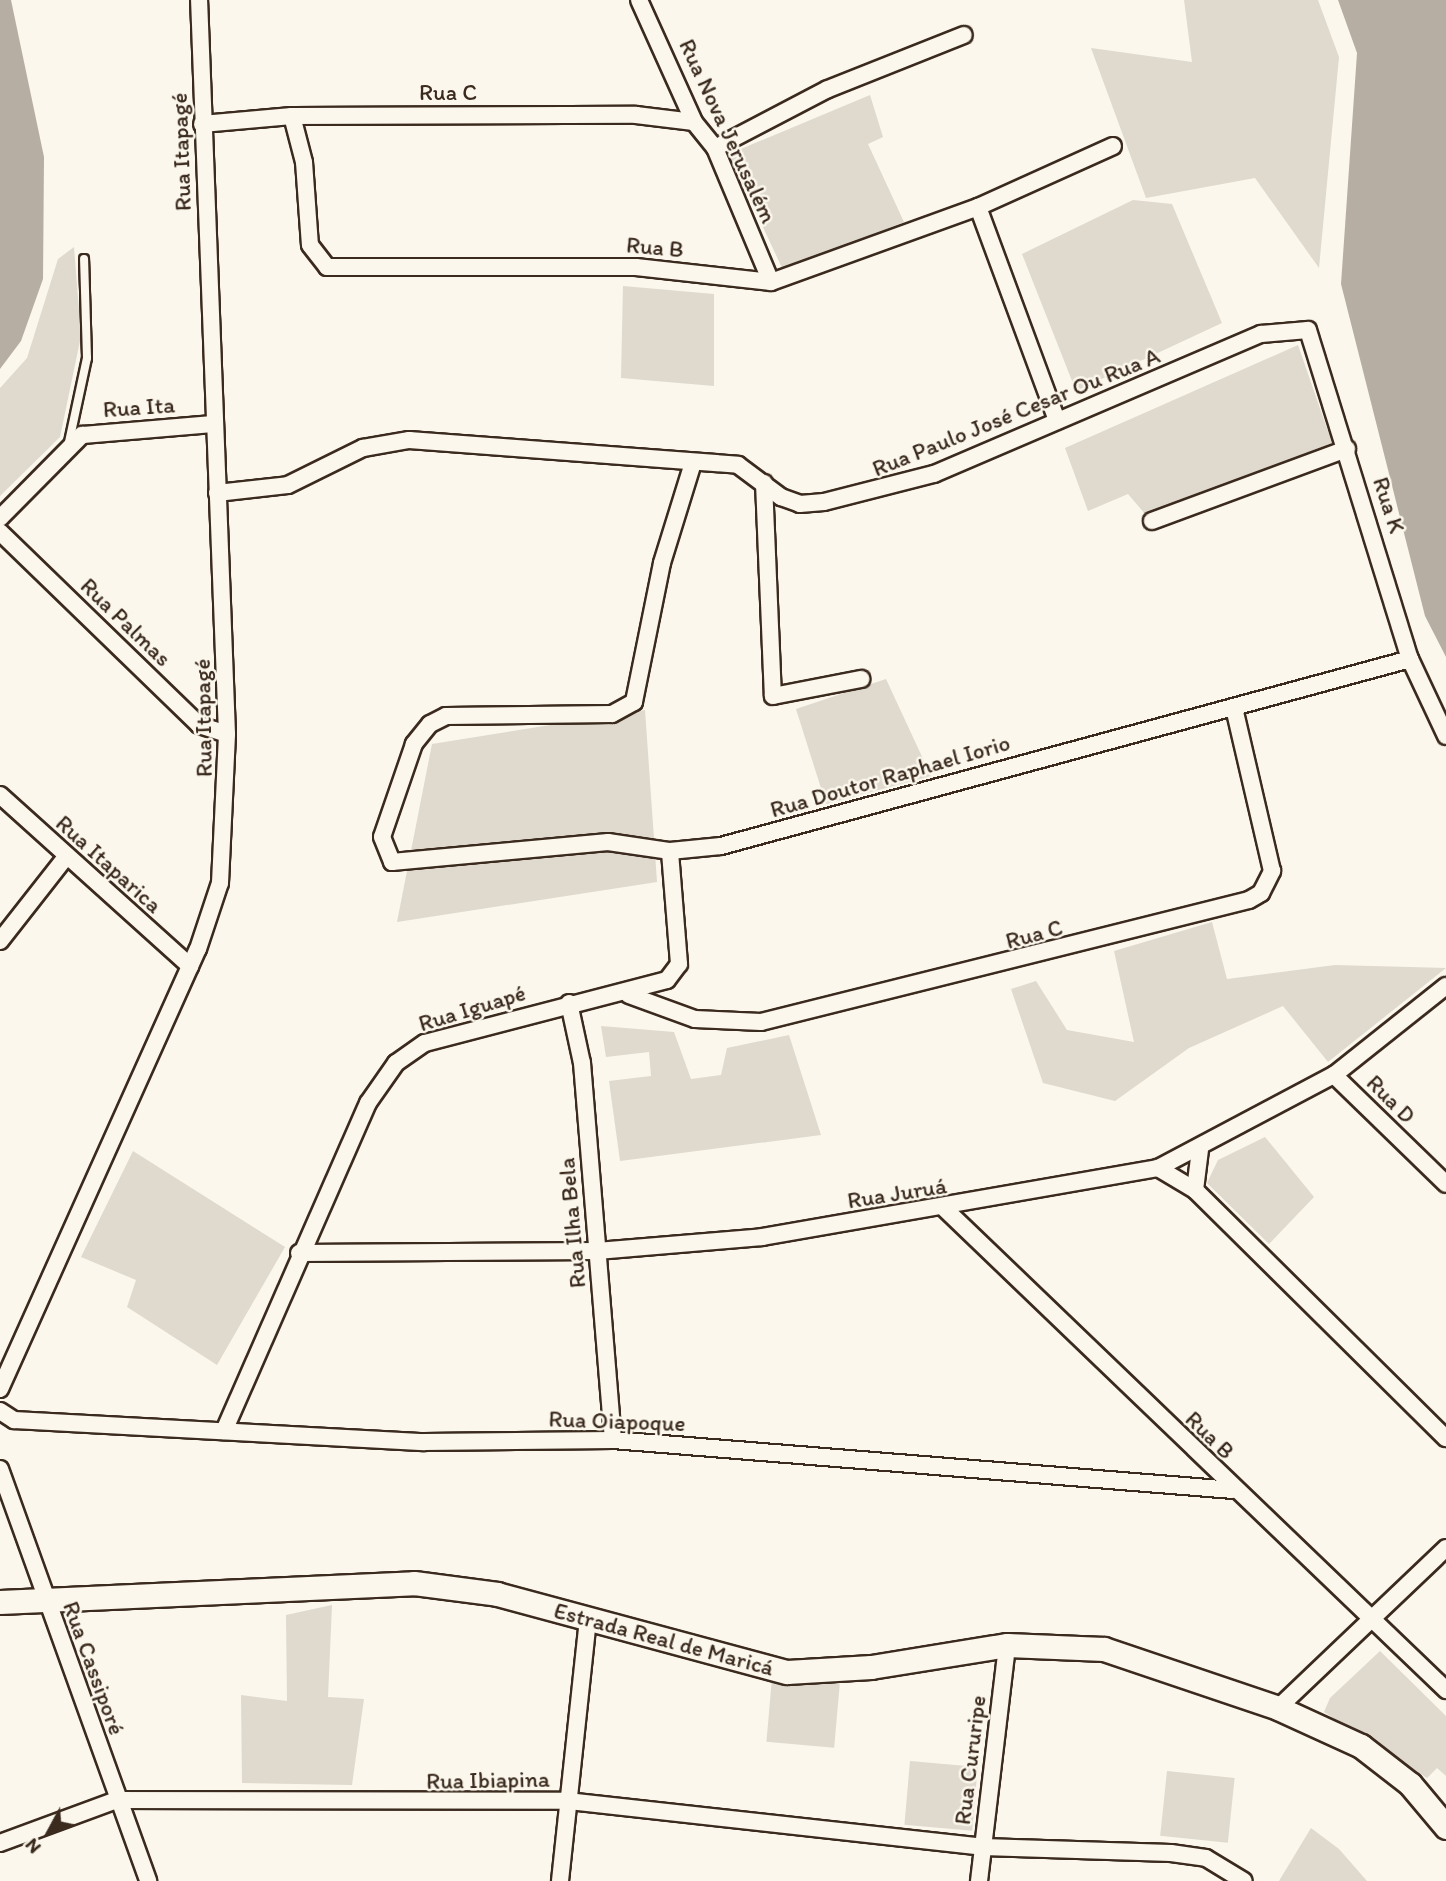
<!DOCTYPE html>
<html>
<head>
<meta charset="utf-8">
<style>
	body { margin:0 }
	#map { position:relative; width:1446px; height:1881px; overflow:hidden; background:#fbf7ec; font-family:Itim,sans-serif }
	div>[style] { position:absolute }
	.green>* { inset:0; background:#dfd9ce; transform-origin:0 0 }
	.water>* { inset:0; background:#b6aea2 }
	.roads { filter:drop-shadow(2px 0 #3b2a1e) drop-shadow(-2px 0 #3b2a1e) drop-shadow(0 2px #3b2a1e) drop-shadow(0 -2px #3b2a1e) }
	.service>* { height:8px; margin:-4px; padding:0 4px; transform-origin:4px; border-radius:4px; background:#fbf7ec }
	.minor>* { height:16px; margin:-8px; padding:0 8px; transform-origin:8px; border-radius:8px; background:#fbf7ec }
	.secondary>* { height:23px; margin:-11.5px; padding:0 11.5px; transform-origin:11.5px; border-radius:11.5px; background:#fbf7ec }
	span { translate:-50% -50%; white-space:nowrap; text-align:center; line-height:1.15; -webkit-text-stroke:5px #fbf7ec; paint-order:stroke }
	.street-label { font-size:23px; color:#3b2a1e }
	.north { position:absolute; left:14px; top:1797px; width:70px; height:70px; -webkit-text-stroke:5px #fbf7ec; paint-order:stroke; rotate:229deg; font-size:19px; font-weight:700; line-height:28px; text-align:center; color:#3b2a1e }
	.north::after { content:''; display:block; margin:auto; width:24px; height:32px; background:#3b2a1e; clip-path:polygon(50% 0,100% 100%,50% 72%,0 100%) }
</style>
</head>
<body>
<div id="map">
	<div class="green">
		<i style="clip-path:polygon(1184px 0,1318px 0,1339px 57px,1319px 268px,1255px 178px,1146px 198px,1091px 48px,1192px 62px)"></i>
		<i style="clip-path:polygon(870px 95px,883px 137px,868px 144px,904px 222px,783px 270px,729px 154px)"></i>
		<i style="clip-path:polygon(1133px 200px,1172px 204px,1222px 323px,1076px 391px,1022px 254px)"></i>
		<i style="clip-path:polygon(74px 247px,81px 336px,60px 437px,0 496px,0 388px,27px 358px,58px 259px)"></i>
		<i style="clip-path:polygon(623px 286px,714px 294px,714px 386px,621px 378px)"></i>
		<i style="clip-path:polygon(1298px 345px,1332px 443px,1146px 515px,1128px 494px,1088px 511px,1065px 448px)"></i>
		<i style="clip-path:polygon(886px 679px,931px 776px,826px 804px,796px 709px)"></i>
		<i style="clip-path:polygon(645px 710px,657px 882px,397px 922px,432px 744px)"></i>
		<i style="clip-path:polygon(1212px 922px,1227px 979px,1335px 965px,1446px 968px,1328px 1062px,1283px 1006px,1189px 1048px,1115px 1101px,1043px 1083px,1011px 989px,1036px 981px,1067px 1030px,1134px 1042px,1114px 951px)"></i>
		<i style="clip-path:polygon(601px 1026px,674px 1032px,691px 1079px,721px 1075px,727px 1048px,789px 1035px,821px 1135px,620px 1161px,609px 1081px,651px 1076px,649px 1052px,606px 1057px)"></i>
		<i style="clip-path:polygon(1265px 1137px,1314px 1197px,1269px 1244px,1207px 1183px,1218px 1160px)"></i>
		<i style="clip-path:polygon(133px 1151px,285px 1247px,217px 1365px,127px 1307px,136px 1280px,81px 1257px)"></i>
		<i style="clip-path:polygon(332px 1605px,328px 1697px,364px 1699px,352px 1785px,242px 1783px,241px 1695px,287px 1701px,286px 1615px)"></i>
		<i style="clip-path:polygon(1380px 1651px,1446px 1716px,1446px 1776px,1437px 1768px,1427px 1778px,1324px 1712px,1330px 1698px)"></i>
		<i style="left:772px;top:1678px;width:68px;height:64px;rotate:5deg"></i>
		<i style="left:910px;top:1761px;width:68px;height:64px;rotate:5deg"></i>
		<i style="left:1167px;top:1771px;width:68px;height:65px;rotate:6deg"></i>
		<i style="clip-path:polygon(1311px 1828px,1339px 1849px,1367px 1881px,1279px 1881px)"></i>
	</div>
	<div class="water">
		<i style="clip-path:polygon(0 0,11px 0,44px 157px,43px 279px,21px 341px,0 369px)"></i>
		<i style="clip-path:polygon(1338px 0,1446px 0,1446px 657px,1425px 616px,1341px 284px,1357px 53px)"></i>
	</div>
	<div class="roads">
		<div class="service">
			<i style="left:69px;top:442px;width:86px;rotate:-77.9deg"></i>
			<i style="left:87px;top:358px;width:99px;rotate:-91.7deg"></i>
		</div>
		<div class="minor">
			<i style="left:639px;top:0;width:134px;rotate:65.7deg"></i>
			<i style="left:694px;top:122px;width:33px;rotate:51deg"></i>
			<i style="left:715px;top:148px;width:145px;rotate:67.3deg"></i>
			<i style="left:292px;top:116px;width:48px;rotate:75.4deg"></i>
			<i style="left:304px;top:162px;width:83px;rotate:85.9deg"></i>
			<i style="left:310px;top:245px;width:28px;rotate:52deg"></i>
			<i style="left:327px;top:267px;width:309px"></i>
			<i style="left:636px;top:267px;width:136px;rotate:6.3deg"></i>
			<i style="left:771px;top:282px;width:220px;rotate:-19.9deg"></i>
			<i style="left:978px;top:207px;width:148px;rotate:-24.3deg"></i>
			<i style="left:202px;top:124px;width:90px;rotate:-5.1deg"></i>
			<i style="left:292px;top:116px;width:344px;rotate:-0.2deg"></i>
			<i style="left:636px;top:115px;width:58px;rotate:6.9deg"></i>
			<i style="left:715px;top:148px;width:127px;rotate:-27.6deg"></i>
			<i style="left:828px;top:89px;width:146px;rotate:-21.7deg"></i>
			<i style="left:978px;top:207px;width:228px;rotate:69.7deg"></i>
			<i style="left:692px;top:466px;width:102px;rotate:107.2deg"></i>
			<i style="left:662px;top:563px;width:142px;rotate:101.4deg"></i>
			<i style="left:634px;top:702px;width:25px;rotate:151deg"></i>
			<i style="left:612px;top:714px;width:166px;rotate:179.3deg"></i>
			<i style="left:446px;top:716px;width:18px;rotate:153deg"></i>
			<i style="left:430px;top:724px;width:26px;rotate:129deg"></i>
			<i style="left:414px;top:744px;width:98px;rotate:109deg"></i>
			<i style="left:382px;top:837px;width:27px;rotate:68deg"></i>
			<i style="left:392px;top:862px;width:217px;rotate:-5.3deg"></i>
			<i style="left:608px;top:842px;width:63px;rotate:8.3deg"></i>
			<i style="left:670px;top:851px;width:51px;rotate:-5.6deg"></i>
			<i style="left:721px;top:846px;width:714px;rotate:-15.18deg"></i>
			<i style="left:764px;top:483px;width:213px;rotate:87.6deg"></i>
			<i style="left:773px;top:696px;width:90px;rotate:-10.9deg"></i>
			<i style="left:217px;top:493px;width:71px;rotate:-6.4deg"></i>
			<i style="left:288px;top:485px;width:84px;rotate:-26.3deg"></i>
			<i style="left:363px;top:448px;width:47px;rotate:-9.9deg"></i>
			<i style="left:409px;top:440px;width:330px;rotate:4.3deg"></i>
			<i style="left:738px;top:465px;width:54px;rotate:36.7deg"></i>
			<i style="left:781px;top:497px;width:20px;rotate:20deg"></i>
			<i style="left:800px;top:504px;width:24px;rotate:-5deg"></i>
			<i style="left:824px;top:502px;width:114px;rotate:-14.3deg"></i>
			<i style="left:934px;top:474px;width:356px;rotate:-23.2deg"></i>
			<i style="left:1261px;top:334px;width:47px;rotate:-4.9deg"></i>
			<i style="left:1308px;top:330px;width:344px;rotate:72.8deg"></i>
			<i style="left:1410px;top:659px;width:85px;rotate:64.9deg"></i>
			<i style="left:0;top:518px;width:117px;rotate:-45.3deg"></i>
			<i style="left:82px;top:435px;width:132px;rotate:-4.8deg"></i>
			<i style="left:1152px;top:521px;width:208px;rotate:-20.3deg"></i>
			<i style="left:0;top:532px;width:277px;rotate:44.1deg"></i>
			<i style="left:199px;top:725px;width:29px;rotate:18deg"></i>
			<i style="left:0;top:795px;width:256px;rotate:42deg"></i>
			<i style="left:0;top:941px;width:105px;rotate:-51.9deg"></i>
			<i style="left:629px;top:995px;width:70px;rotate:20deg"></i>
			<i style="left:695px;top:1019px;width:66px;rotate:2.6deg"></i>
			<i style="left:761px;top:1022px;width:503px;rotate:-14.04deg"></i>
			<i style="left:1249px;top:900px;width:14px;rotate:-30deg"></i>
			<i style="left:1261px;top:893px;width:25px;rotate:-63deg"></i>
			<i style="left:1272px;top:871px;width:167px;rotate:-103.1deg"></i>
			<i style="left:569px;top:1003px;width:61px;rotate:77.8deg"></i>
			<i style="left:582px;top:1063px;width:378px;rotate:85.3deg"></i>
			<i style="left:1334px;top:1075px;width:156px;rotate:44.2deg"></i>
			<i style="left:1158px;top:1168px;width:43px;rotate:30.7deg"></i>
			<i style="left:1195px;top:1190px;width:353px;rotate:44.7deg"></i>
			<i style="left:1195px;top:1190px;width:40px;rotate:-82.9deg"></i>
			<i style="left:945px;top:1209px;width:695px;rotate:43.83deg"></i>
			<i style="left:299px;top:1253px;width:298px;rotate:-0.4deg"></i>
			<i style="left:597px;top:1251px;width:166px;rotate:-4.8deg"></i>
			<i style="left:762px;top:1237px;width:402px;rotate:-9.9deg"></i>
			<i style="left:1158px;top:1168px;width:199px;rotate:-27.9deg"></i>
			<i style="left:1334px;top:1075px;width:143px;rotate:-38.5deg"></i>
			<i style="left:0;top:1389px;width:482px;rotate:-65.8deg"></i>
			<i style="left:198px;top:949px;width:70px;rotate:-71.6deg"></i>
			<i style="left:220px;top:883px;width:149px;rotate:-87.3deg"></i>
			<i style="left:227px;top:734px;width:735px;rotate:-92.18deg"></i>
			<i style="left:0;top:1411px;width:17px;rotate:33deg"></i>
			<i style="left:14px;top:1420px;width:411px;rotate:3.1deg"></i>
			<i style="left:424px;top:1442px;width:189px;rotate:-0.6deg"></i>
			<i style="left:613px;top:1440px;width:622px;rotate:4.61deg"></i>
			<i style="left:224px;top:1431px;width:358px;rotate:-66.3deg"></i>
			<i style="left:368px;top:1103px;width:49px;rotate:-55deg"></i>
			<i style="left:396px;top:1063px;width:35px;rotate:-35deg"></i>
			<i style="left:425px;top:1043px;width:250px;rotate:-14.6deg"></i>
			<i style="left:667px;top:980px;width:20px;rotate:-53deg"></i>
			<i style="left:679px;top:964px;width:113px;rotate:-94.6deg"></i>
			<i style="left:0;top:1469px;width:438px;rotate:70.2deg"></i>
			<i style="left:1278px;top:1708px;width:232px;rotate:-43.6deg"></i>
			<i style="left:0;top:1843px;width:125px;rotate:-20.2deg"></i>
			<i style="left:117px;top:1800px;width:451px;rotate:0.1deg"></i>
			<i style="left:568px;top:1801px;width:418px;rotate:6.3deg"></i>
			<i style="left:983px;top:1847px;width:188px;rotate:1.8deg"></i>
			<i style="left:1171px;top:1853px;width:35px;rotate:8deg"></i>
			<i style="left:1206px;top:1858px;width:44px;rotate:31.2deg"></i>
			<i style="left:560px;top:1881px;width:265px;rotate:-83.9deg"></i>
			<i style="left:979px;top:1881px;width:238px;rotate:-83.2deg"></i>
		</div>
		<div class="secondary">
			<i style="left:0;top:1602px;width:414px;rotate:-2.6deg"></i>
			<i style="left:414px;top:1583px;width:84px;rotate:7.5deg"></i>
			<i style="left:497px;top:1594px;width:300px;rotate:15.1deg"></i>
			<i style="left:787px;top:1672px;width:84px;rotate:-3.4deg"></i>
			<i style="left:871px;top:1667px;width:138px;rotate:-9.2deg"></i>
			<i style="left:1007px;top:1645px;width:97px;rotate:2.4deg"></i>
			<i style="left:1104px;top:1649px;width:184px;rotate:18.7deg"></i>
			<i style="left:1278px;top:1708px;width:91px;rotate:24.6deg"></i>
			<i style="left:1361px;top:1746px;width:62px;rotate:37.8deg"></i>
			<i style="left:1410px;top:1784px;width:56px;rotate:50.1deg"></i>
		</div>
	</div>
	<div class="street-label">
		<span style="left:448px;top:92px">Rua C</span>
		<span style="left:728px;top:131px;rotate:65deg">Rua Nova Jerusalém</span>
		<span style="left:181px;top:152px;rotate:-92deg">Rua Itapagé</span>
		<span style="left:655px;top:247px;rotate:5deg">Rua B</span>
		<span style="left:139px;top:407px;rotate:-4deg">Rua Ita</span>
		<span style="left:1016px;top:412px;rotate:-22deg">Rua Paulo José Cesar Ou Rua A</span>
		<span style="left:1389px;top:505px;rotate:72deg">Rua K</span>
		<span style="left:126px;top:622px;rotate:44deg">Rua Palmas</span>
		<span style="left:203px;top:718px;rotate:-91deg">Rua Itapagé</span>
		<span style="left:890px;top:776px;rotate:-16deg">Rua Doutor Raphael Iorio</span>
		<span style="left:109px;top:864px;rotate:42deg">Rua Itaparica</span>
		<span style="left:1034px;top:934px;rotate:-15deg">Rua C</span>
		<span style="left:472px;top:1008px;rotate:-17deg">Rua Iguapé</span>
		<span style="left:1391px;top:1099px;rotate:45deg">Rua D</span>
		<span style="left:897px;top:1193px;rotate:-9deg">Rua Juruá</span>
		<span style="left:572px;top:1223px;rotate:-95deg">Rua Ilha Bela</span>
		<span style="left:617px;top:1421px;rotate:2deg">Rua Oiapoque</span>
		<span style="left:1210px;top:1435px;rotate:44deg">Rua B</span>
		<span style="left:664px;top:1639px;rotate:15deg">Estrada Real de Maricá</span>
		<span style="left:94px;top:1668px;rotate:70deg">Rua Cassiporé</span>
		<span style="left:970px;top:1760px;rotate:-83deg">Rua Cururipe</span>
		<span style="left:488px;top:1780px;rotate:-1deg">Rua Ibiapina</span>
	</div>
	<div class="north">N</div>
</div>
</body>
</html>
